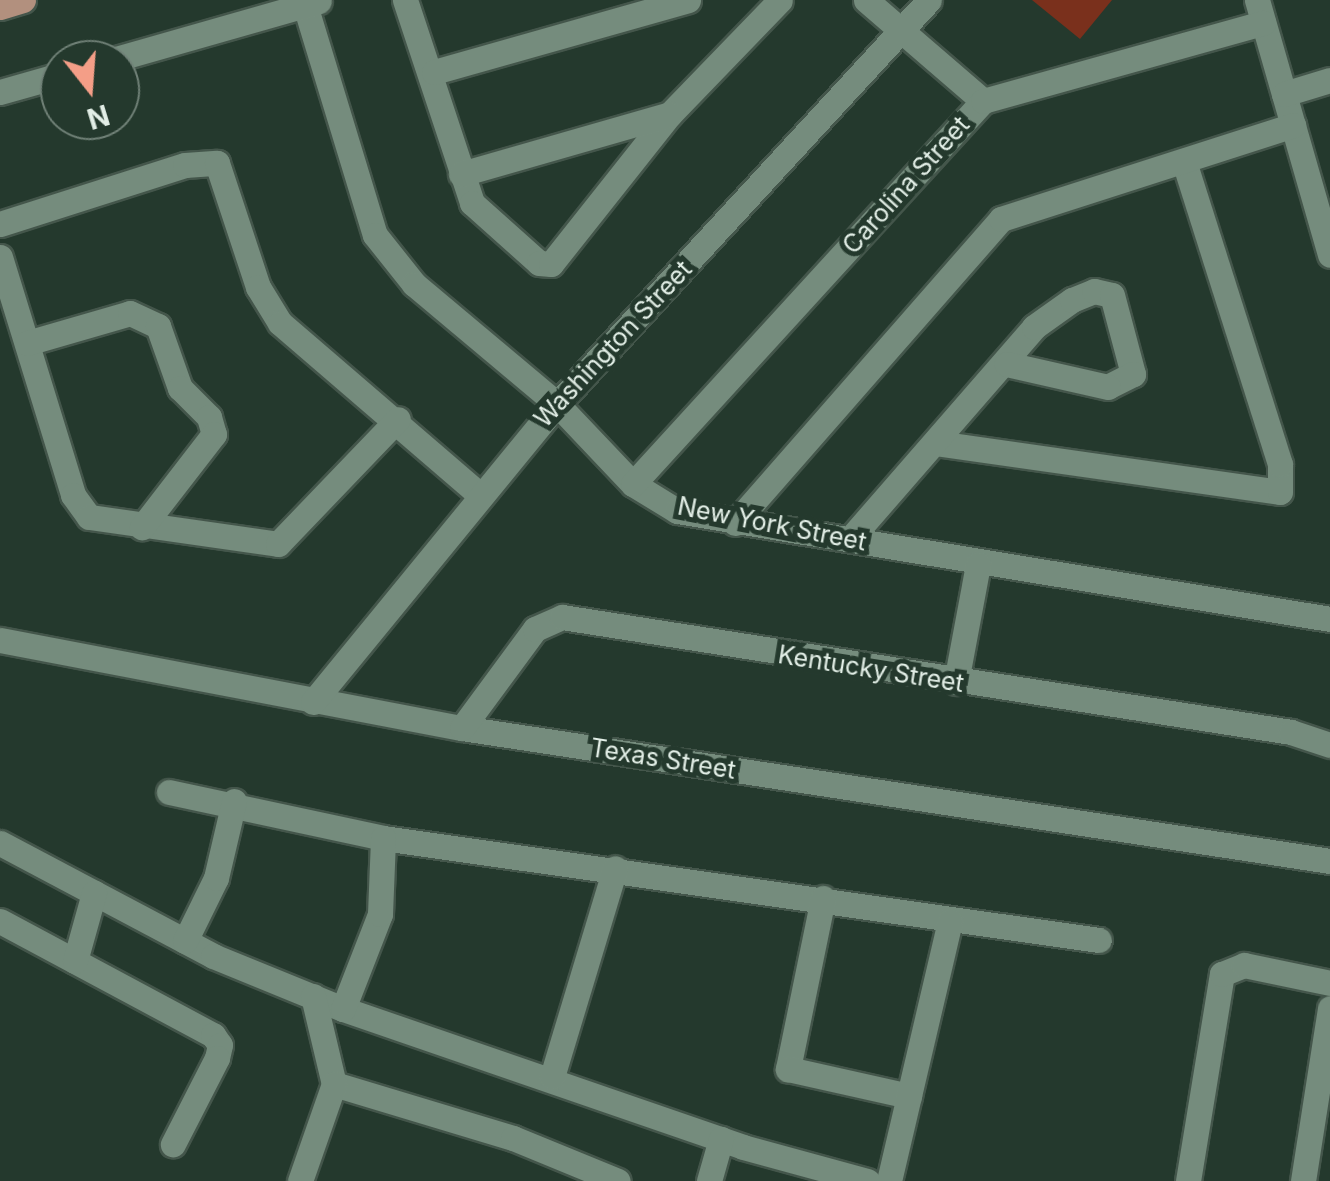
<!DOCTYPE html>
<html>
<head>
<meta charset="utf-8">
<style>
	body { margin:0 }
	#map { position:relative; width:1330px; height:1181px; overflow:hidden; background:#24392d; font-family:Inter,sans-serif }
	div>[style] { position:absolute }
	.green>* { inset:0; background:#7a301c }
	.roads { filter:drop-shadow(2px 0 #44564b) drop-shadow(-2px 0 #44564b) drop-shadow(0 2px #44564b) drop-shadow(0 -2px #44564b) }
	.minor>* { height:25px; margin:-12.5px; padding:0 12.5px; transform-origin:12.5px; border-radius:12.5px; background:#758c7d }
	.major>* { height:25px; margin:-12.5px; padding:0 12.5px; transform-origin:12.5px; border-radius:12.5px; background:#b2907e }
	span { translate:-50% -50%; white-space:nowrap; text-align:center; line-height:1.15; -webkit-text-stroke:10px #24392d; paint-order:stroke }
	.street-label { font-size:25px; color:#e2eee6 }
	.north { position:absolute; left:40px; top:40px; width:100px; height:100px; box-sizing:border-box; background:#24392d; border:2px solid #708177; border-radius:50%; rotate:163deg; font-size:28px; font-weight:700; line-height:40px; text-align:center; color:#e2eee6 }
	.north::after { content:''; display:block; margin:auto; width:35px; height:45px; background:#f49e87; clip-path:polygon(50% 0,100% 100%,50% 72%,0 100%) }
</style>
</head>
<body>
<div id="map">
	<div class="green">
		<i style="clip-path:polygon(1032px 0,1112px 0,1080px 39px)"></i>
	</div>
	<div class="roads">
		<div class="minor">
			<i style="left:405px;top:0;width:214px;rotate:71.7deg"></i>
			<i style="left:472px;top:203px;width:90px;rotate:41.8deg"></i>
			<i style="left:539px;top:263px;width:12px;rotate:5deg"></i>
			<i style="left:551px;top:264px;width:191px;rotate:-51.6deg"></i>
			<i style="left:670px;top:114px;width:158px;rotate:-46deg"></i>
			<i style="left:866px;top:0;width:155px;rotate:40.8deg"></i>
			<i style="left:1257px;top:0;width:265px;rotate:74deg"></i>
			<i style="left:305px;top:5px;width:240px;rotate:73.1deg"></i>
			<i style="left:375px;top:235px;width:63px;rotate:51.5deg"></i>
			<i style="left:414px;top:284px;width:187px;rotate:40deg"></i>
			<i style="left:557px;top:404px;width:110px;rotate:46.5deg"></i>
			<i style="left:633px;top:484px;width:52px;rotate:31.5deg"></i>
			<i style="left:677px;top:511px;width:662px;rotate:9.39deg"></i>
			<i style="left:112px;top:60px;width:215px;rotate:-15.9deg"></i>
			<i style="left:434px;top:72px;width:264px;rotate:-15.8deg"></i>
			<i style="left:0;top:92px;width:62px;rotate:-15.8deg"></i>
			<i style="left:1284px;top:94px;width:48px;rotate:-16.9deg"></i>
			<i style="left:461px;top:174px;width:217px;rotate:-16deg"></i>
			<i style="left:0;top:224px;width:194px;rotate:-17.7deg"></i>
			<i style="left:185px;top:165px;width:32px;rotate:-4deg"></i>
			<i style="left:217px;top:163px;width:131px;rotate:71.7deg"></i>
			<i style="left:258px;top:287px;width:42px;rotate:58.6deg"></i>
			<i style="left:280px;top:323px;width:262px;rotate:40.7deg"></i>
			<i style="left:0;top:257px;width:249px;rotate:72.9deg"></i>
			<i style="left:73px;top:495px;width:27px;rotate:54deg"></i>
			<i style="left:89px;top:517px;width:191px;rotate:8.1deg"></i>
			<i style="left:278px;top:544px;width:173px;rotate:-46.2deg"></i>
			<i style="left:27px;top:343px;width:107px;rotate:-16.2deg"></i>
			<i style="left:130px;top:313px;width:31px;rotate:25deg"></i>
			<i style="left:158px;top:326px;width:66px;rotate:70.5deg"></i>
			<i style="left:180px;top:388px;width:41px;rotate:45deg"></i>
			<i style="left:209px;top:417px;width:18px;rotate:74deg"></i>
			<i style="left:214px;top:434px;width:118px;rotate:127.7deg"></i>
			<i style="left:936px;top:443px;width:347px;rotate:8.1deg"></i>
			<i style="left:1280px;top:492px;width:28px;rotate:-90deg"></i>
			<i style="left:1280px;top:464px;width:318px;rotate:-107.6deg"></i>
			<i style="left:633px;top:484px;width:519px;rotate:-47.58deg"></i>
			<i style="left:983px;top:101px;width:291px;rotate:-15.6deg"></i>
			<i style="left:735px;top:523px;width:404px;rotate:-48.8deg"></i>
			<i style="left:1001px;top:219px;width:307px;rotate:-17.8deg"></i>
			<i style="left:850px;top:539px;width:281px;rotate:-49deg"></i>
			<i style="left:1034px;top:327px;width:47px;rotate:-35.4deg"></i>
			<i style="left:1072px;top:300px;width:24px;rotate:-22deg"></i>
			<i style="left:1094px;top:291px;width:18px;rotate:13deg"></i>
			<i style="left:1112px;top:295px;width:82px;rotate:75.1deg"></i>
			<i style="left:1133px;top:374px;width:28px;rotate:153deg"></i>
			<i style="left:1108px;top:387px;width:104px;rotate:-167.2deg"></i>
			<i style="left:0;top:640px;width:470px;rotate:10.8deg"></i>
			<i style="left:462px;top:728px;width:878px;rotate:8.71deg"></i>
			<i style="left:956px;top:682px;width:120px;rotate:-79.4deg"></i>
			<i style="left:313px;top:702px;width:385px;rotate:-50.7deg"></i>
			<i style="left:557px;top:404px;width:549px;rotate:-47.36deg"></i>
			<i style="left:462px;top:728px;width:123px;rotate:-53.6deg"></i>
			<i style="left:535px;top:629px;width:30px;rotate:-24deg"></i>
			<i style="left:562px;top:617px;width:738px;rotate:8.96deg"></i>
			<i style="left:1291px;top:732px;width:41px;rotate:18.4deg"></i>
			<i style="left:169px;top:792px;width:219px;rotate:12.1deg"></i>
			<i style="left:383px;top:838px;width:723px;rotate:8.11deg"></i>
			<i style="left:0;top:843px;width:241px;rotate:27.9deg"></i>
			<i style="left:213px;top:956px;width:140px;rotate:22.2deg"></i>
			<i style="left:343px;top:1009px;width:423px;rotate:19deg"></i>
			<i style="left:743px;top:1147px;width:129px;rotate:15.3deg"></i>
			<i style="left:823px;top:898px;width:175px;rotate:101.6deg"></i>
			<i style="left:788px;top:1069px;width:124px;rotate:12.6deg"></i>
			<i style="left:0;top:921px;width:242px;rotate:28.2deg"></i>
			<i style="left:213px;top:1035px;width:12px;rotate:55deg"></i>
			<i style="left:220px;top:1045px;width:13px;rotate:103deg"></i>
			<i style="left:217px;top:1058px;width:97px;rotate:117.1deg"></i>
			<i style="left:185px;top:941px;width:70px;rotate:-63.8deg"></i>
			<i style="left:216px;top:878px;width:79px;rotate:-76.8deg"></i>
			<i style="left:75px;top:961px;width:71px;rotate:-74.4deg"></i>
			<i style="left:313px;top:996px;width:90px;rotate:76.6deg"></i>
			<i style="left:334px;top:1084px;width:187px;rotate:16.8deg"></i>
			<i style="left:513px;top:1138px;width:113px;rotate:22.3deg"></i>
			<i style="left:343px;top:1009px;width:102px;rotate:-68.7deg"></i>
			<i style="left:380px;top:914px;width:76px;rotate:-87.7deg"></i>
			<i style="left:552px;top:1077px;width:218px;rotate:-73.2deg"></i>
			<i style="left:300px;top:1181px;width:103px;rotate:-70.7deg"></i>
			<i style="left:709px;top:1181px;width:44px;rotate:-74.1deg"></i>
			<i style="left:889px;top:1181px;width:267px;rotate:-76.8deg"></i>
			<i style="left:1188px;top:1181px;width:210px;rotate:-80.7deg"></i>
			<i style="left:1222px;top:974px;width:24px;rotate:-22deg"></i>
			<i style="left:1244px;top:965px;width:88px;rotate:11.8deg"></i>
			<i style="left:1303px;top:1181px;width:175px;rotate:-81.1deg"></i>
		</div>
		<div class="major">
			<i style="left:0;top:7px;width:24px;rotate:-17deg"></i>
		</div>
	</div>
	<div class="street-label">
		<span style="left:906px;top:185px;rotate:-48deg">Carolina Street</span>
		<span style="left:613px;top:344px;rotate:-47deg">Washington Street</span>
		<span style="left:772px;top:524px;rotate:11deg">New York Street</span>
		<span style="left:871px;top:669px;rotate:9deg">Kentucky Street</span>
		<span style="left:663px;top:759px;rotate:9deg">Texas Street</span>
	</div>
	<div class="north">N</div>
</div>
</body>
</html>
